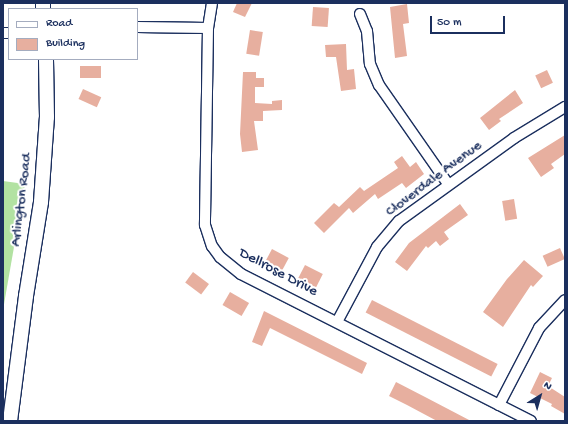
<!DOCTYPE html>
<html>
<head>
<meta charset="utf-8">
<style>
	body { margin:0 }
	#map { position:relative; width:568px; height:424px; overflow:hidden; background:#fff; font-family:"Gochi Hand",sans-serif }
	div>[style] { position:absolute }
	.green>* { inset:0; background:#b2e2a2 }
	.building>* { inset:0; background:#e7af9f; transform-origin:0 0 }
	.roads { filter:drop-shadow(1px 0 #1b2f5e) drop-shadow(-1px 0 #1b2f5e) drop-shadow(0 1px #1b2f5e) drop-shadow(0 -1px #1b2f5e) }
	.street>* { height:10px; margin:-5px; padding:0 5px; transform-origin:5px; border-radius:5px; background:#fff }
	.secondary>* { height:14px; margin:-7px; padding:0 7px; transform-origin:7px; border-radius:7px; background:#fff }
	span { translate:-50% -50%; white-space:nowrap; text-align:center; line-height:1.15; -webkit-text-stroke:4px #fff; paint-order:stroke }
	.street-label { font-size:15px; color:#1b2f5e }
	.frame { position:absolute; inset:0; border:4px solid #1b2f5e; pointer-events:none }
	.legend { position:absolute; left:8px; top:8px; width:130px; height:52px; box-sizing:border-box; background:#fff; border:1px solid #a4acbf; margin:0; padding:5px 7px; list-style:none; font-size:12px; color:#1b2f5e }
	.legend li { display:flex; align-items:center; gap:8px; height:20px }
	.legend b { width:20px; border:1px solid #a4acbf }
	.north { position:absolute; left:520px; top:376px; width:40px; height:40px; -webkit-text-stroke:3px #fff; paint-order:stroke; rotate:37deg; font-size:11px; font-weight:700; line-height:16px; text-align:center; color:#1b2f5e }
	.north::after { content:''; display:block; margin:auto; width:14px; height:18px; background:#1b2f5e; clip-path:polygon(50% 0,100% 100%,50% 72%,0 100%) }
	.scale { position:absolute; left:430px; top:16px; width:75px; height:18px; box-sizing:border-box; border:2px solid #1b2f5e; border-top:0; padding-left:5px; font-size:12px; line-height:14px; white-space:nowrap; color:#1b2f5e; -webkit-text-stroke:3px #fff; paint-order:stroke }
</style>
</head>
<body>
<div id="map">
	<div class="green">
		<i style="clip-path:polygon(3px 181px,25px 184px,3px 310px)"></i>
	</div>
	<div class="building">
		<i style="clip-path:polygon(237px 3px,252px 3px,245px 17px,233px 12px)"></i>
		<i style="clip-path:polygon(407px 4px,409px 23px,403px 24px,407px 56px,395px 58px,390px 7px)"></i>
		<i style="left:313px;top:7px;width:16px;height:19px;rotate:4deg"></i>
		<i style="left:250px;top:30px;width:13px;height:24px;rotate:9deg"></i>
		<i style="clip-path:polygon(346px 44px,347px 70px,354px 69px,356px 89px,341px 91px,336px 57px,326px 57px,325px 45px)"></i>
		<i style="left:80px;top:66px;width:21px;height:12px"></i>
		<i style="left:547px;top:70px;width:14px;height:13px;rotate:65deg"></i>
		<i style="clip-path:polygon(243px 72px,256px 72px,256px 78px,264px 78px,264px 87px,255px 87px,255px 103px,272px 104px,272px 101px,282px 100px,282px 110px,263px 111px,263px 121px,254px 121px,258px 150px,242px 152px,240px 134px)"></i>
		<i style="left:83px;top:89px;width:20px;height:11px;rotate:24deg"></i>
		<i style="clip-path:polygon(515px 90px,523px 103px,499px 119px,501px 121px,489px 130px,480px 118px)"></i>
		<i style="clip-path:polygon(565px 135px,565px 154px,551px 164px,554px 168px,541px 177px,528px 158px)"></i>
		<i style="clip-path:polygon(402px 156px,410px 167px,416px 162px,424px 174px,406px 188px,402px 183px,378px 199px,375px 194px,353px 213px,349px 208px,324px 233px,314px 223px,334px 203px,339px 207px,360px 187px,364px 191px,398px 168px,394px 162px)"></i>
		<i style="left:514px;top:199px;width:20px;height:12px;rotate:81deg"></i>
		<i style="clip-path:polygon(460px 204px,468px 215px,444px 232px,449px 239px,440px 246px,436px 241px,428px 248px,426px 246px,407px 271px,395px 262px,409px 243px)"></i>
		<i style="left:560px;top:248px;width:12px;height:19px;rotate:66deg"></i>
		<i style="left:272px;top:249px;width:19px;height:14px;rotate:28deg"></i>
		<i style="clip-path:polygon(524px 260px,543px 276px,533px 287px,531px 285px,503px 327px,483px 312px,507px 279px)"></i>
		<i style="left:305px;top:265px;width:20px;height:15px;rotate:27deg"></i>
		<i style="left:193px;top:272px;width:20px;height:13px;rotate:37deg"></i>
		<i style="left:230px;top:292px;width:22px;height:15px;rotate:30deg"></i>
		<i style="left:372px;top:300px;width:141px;height:14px;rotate:27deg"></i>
		<i style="clip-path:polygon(264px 311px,367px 363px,362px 374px,270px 328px,262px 346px,252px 342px)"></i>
		<i style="clip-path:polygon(540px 372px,552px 378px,548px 386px,565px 397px,565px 414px,551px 406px,552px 404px,530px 393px)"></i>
		<i style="clip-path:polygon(396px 382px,427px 398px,471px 421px,437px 421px,407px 405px,389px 396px)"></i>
	</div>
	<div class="roads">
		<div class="street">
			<i style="left:212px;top:3px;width:25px;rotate:99deg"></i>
			<i style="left:208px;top:28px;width:197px;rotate:90.9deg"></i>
			<i style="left:205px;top:225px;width:22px;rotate:72deg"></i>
			<i style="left:212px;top:246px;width:14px;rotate:54deg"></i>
			<i style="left:220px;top:257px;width:27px;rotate:39deg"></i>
			<i style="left:241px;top:274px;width:325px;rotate:26.9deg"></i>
			<i style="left:360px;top:14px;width:18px;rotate:68deg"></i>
			<i style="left:367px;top:31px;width:33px;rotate:85deg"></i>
			<i style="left:370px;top:64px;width:23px;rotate:67deg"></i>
			<i style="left:379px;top:85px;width:121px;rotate:55.1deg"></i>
			<i style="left:137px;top:27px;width:71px;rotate:0.8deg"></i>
			<i style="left:3px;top:33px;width:6px"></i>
			<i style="left:337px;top:322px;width:85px;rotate:-61.9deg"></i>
			<i style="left:377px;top:247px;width:34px;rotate:-50deg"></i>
			<i style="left:399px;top:221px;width:142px;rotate:-35.8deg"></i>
			<i style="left:514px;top:138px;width:60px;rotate:-31.3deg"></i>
			<i style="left:499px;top:405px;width:87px;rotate:-62.5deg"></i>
			<i style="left:539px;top:328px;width:38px;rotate:-47deg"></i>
		</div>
		<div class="secondary">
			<i style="left:43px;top:3px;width:6px;rotate:90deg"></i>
			<i style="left:10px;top:421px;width:126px;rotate:-82.7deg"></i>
			<i style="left:26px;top:296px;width:95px;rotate:-80.9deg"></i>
			<i style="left:41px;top:202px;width:85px;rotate:-86deg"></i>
			<i style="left:47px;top:117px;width:58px;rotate:-91deg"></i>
		</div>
	</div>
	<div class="street-label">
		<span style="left:434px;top:179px;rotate:-37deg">Cloverdale Avenue</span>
		<span style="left:22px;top:200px;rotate:-83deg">Arlington Road</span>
		<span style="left:278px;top:273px;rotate:28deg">Dellrose Drive</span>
	</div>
	<div class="frame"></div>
	<ul class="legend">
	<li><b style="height:5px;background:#fff"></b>Road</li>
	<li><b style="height:11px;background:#e7af9f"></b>Building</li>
	</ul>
	<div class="north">N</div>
	<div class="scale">50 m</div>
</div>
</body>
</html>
